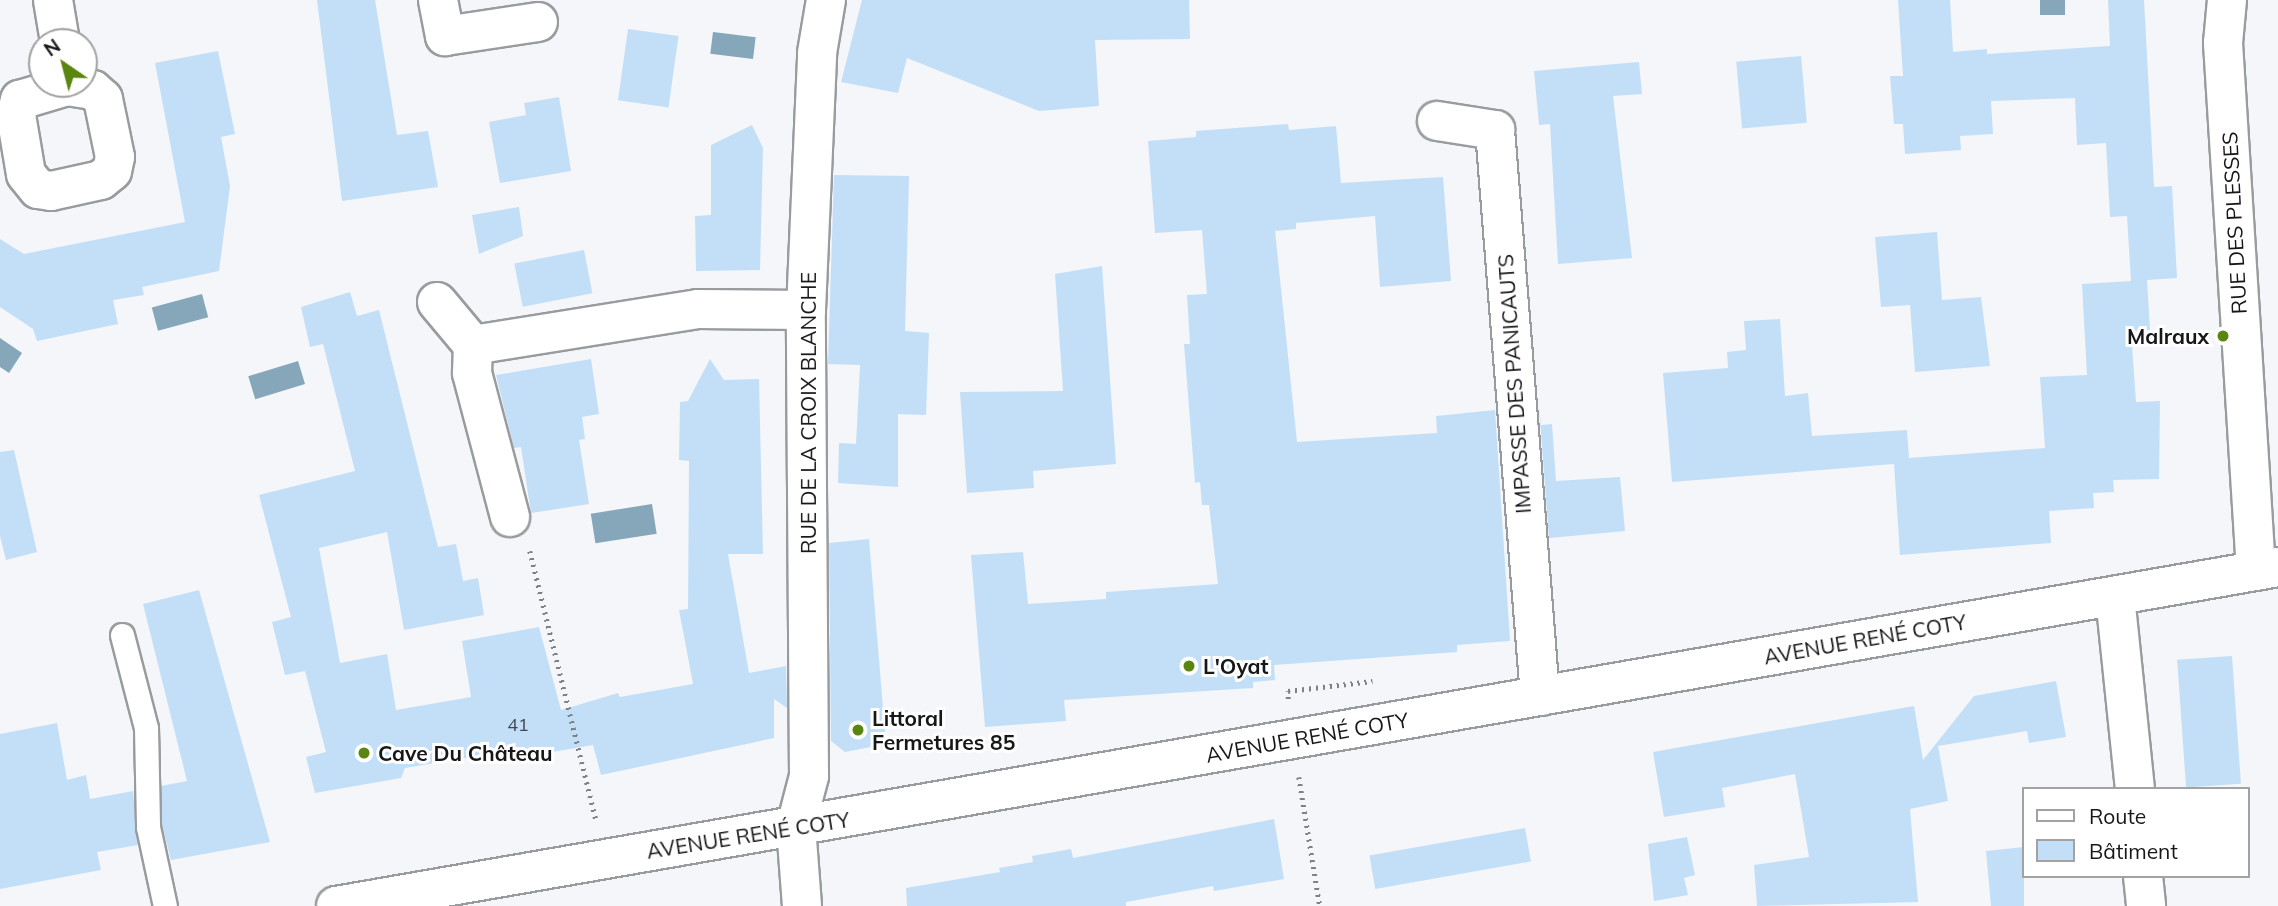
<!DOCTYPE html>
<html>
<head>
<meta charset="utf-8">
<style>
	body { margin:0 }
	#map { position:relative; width:2278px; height:906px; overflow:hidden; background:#f4f6f9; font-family:Mulish,sans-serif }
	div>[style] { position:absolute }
	.water>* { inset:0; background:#86a7b9; transform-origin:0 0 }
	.building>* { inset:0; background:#c3dff7; transform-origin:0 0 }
	.path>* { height:4.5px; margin-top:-2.25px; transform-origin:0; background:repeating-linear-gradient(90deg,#808183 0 2px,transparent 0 7px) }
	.roads { filter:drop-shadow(2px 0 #999c9e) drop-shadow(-2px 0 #999c9e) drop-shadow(0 2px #999c9e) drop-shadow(0 -2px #999c9e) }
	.service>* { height:23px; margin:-11.5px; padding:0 11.5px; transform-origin:11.5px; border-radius:11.5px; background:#fff }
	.minor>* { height:38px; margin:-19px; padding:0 19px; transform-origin:19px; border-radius:19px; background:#fff }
	.primary>* { height:38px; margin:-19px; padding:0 19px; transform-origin:19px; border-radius:19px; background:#fff }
	.dots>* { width:19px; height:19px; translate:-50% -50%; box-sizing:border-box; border:4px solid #fff; border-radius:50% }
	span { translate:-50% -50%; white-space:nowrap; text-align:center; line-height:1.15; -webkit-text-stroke:6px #fff; paint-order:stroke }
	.number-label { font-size:18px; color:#414950 }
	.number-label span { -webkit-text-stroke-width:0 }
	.street-label { font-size:21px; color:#161718 }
	.poi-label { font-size:21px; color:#161718; font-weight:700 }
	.right { translate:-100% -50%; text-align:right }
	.left { translate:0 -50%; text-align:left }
	.legend { position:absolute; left:2022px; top:787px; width:228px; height:91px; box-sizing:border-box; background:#fff; border:2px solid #a2a2a3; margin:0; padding:9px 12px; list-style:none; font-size:21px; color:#161718 }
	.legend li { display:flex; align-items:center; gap:14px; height:35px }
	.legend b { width:35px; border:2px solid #a2a2a3 }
	.north { position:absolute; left:28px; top:28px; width:70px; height:70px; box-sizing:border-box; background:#fff; border:2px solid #a2a2a3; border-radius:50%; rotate:325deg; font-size:19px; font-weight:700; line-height:28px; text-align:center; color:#161718 }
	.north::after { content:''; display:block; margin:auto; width:24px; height:32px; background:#5a8510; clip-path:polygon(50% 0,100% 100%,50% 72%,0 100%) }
</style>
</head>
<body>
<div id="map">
	<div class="water">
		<i style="left:2040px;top:0;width:25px;height:15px"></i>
		<i style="left:713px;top:32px;width:43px;height:22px;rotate:7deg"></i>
		<i style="left:202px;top:294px;width:24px;height:52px;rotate:75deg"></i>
		<i style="clip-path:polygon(0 338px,22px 353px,9px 373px,0 367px)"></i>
		<i style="left:298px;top:361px;width:24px;height:52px;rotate:73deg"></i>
		<i style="left:652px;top:504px;width:30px;height:62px;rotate:81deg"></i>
	</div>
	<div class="building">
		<i style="clip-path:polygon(317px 0,375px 0,397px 135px,428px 131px,438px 187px,342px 201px)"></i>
		<i style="clip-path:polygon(862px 0,1189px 0,1190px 39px,1095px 40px,1099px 106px,1039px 111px,907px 58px,898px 93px,841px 82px)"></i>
		<i style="clip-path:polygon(1898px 0,1950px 0,1953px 52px,1987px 49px,1987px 54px,2110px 46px,2108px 0,2144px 0,2154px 187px,2172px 186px,2177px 278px,2147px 280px,2150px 330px,2131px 331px,2136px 402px,2160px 401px,2159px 479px,2113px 480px,2114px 492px,2093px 493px,2094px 508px,2049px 511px,2051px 543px,1900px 555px,1894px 464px,1672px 482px,1663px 373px,1728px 368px,1727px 352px,1746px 350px,1744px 321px,1780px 319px,1785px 396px,1808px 393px,1812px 436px,1907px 430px,1909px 458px,2045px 448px,2040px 377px,2087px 375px,2082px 284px,2131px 281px,2127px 216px,2110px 217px,2106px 143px,2077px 145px,2075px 98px,1991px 101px,1993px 134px,1960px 136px,1961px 150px,1905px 154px,1903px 124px,1894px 124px,1890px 76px,1903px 76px)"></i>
		<i style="left:628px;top:29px;width:51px;height:72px;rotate:8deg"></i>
		<i style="clip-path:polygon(218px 51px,235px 134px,221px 137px,230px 186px,219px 271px,142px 287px,144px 295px,113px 300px,118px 324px,37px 341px,33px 329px,0 307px,0 239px,24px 254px,185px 222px,155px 63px)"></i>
		<i style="left:1801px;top:56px;width:67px;height:65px;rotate:85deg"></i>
		<i style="clip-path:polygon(1639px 62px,1642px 94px,1613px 96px,1632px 258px,1558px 264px,1550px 124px,1539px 125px,1534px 71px)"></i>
		<i style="clip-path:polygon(559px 97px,571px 171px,500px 183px,489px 122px,526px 115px,524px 103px)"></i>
		<i style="clip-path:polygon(1288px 124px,1289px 130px,1336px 126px,1341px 183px,1443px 177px,1451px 281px,1380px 287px,1375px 216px,1296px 223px,1296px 229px,1275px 231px,1297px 442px,1437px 433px,1436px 416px,1495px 410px,1510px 641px,1457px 645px,1457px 652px,1274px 665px,1275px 680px,1253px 682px,1253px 688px,1064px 700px,1066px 721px,985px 727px,971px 555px,1023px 552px,1028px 604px,1106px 599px,1106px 592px,1218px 584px,1209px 505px,1202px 505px,1200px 482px,1195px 483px,1184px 344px,1190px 344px,1187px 295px,1207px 294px,1202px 230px,1155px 233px,1148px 141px,1196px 137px,1196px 131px)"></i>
		<i style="clip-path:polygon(752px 125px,763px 148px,760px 270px,696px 271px,695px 216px,711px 215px,711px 145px)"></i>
		<i style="clip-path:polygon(834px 175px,909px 176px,905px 331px,929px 333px,926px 415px,898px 414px,898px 487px,838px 483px,839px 443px,856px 444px,860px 365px,828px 364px)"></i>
		<i style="clip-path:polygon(519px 207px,523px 236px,479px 254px,472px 215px)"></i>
		<i style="clip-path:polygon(1937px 232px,1942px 300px,1981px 297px,1990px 366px,1915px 372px,1910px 305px,1881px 307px,1875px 237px)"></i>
		<i style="left:584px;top:250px;width:44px;height:71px;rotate:79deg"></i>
		<i style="clip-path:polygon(1102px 266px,1116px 464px,1033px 471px,1034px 488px,967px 493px,960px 392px,1063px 391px,1055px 274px)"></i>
		<i style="clip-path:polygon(350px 292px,357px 316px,379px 310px,438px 547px,456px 544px,463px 581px,478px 578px,484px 615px,404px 630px,387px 532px,319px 548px,340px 663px,387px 654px,396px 710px,471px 697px,462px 641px,539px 627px,561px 710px,618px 693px,620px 697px,693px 684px,679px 610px,688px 609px,689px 461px,679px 460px,680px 402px,688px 401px,710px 359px,724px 380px,759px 379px,763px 554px,728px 554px,749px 673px,786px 666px,787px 708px,774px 699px,774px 738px,601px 775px,593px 745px,484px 764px,483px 755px,405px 768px,401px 778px,315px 793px,306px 757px,326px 752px,305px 671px,285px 675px,272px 622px,291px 617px,259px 495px,355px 471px,323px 344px,310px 347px,301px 307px)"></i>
		<i style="clip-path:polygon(591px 359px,599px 414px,582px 417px,585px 439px,579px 440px,589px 504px,531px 513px,521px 447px,514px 448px,496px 375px)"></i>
		<i style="clip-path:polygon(1539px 406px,1541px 425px,1552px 424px,1556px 481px,1620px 477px,1625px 531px,1549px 538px)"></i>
		<i style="clip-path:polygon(14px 450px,37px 552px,6px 560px,0 536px,0 452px)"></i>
		<i style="clip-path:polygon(869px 539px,886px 744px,845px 752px,831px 741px,829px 543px)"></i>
		<i style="clip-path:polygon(199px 590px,270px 842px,171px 860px,162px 825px,161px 786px,187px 781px,143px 604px)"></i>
		<i style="left:2232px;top:656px;width:128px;height:55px;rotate:86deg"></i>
		<i style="clip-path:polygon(2056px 681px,2066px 737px,2029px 743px,2027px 731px,1938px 746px,1948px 801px,1910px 809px,1918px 902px,1757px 906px,1754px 865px,1809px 857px,1795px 774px,1722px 788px,1725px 807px,1664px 817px,1653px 752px,1914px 706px,1923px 760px,1974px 696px)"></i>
		<i style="clip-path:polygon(57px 723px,67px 780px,86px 775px,90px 799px,133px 791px,138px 845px,97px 852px,101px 870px,0 889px,0 734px)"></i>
		<i style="clip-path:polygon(1274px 819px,1284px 879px,1214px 891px,1213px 886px,1126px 902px,1126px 906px,907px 906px,906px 888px,1000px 872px,999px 868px,1033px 862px,1032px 856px,1071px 849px,1073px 858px)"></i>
		<i style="left:1525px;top:828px;width:34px;height:158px;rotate:80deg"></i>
		<i style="clip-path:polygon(1687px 837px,1695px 875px,1684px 878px,1688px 895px,1654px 901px,1648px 844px)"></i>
		<i style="clip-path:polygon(2024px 847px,2024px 906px,1991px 906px,1986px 851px)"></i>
	</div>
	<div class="path">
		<i style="left:530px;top:551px;width:276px;rotate:76.2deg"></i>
		<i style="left:1288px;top:699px;width:8px;rotate:-90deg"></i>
		<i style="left:1288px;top:691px;width:85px;rotate:-6.8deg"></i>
		<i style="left:1299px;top:777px;width:131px;rotate:80.8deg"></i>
	</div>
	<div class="roads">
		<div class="service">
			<i style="left:122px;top:635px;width:96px;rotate:75.5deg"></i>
			<i style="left:146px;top:728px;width:99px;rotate:88.8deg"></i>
			<i style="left:148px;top:827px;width:81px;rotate:77.9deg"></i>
		</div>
		<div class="minor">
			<i style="left:53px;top:0;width:43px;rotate:80.5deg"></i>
			<i style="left:438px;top:0;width:37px;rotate:79deg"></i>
			<i style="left:445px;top:36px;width:94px;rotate:-8.6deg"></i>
			<i style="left:2227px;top:0;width:43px;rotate:95.3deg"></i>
			<i style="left:2223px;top:43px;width:529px;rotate:86.42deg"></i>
			<i style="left:67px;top:86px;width:26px;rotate:9deg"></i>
			<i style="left:93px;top:90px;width:13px;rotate:42deg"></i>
			<i style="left:103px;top:99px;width:59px;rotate:78.3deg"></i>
			<i style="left:115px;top:157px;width:14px;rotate:102deg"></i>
			<i style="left:112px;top:171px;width:14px;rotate:141deg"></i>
			<i style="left:101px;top:180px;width:51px;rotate:167.6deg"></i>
			<i style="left:51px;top:191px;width:13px;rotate:-171deg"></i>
			<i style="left:38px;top:189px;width:19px;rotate:-129deg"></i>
			<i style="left:26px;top:174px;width:60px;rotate:-99.6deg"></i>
			<i style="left:16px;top:115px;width:16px;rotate:-75deg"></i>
			<i style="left:20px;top:100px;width:49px;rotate:-16.6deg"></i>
			<i style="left:1437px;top:121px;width:59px;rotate:8.8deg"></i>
			<i style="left:1495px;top:130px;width:568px;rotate:85.45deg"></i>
			<i style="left:437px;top:302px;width:56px;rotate:50.1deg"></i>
			<i style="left:473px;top:345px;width:228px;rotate:-9.1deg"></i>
			<i style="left:698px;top:309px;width:108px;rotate:0.5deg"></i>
			<i style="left:473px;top:345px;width:28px;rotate:92deg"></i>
			<i style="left:472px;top:373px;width:149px;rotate:75.2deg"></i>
			<i style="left:2115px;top:596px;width:194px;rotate:84.1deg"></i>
			<i style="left:2143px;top:876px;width:30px;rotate:84deg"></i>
			<i style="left:802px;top:906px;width:80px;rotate:-94.3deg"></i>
			<i style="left:796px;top:826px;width:52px;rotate:-75.4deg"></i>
			<i style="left:809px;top:776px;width:466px;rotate:-90.4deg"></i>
			<i style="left:806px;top:310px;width:257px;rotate:-87.5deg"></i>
			<i style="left:817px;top:53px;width:54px;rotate:-80.4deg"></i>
		</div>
		<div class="primary">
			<i style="left:336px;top:906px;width:1971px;rotate:-9.9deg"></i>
		</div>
	</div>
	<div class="dots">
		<i style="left:2223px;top:336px;background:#5a8510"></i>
		<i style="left:1189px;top:666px;background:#5a8510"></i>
		<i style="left:858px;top:730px;background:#5a8510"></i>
		<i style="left:364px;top:753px;background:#5a8510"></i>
	</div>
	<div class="number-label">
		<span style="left:518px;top:725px">41</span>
	</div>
	<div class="street-label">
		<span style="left:2234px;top:223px;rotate:-93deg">RUE DES PLESSES</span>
		<span style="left:1514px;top:384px;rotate:-94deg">IMPASSE DES PANICAUTS</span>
		<span style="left:808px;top:413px;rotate:-90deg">RUE DE LA CROIX BLANCHE</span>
		<span style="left:1865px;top:639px;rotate:-10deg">AVENUE RENÉ COTY</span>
		<span style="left:1307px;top:737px;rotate:-10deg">AVENUE RENÉ COTY</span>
		<span style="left:748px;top:835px;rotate:-9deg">AVENUE RENÉ COTY</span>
	</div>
	<div class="poi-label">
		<span class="right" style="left:2209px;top:336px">Malraux</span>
		<span class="left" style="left:1203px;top:666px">L'Oyat</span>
		<span class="left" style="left:872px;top:730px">Littoral<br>Fermetures 85</span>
		<span class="left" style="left:378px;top:753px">Cave Du Château</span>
	</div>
	<ul class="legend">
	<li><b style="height:9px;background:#fff"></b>Route</li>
	<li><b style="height:19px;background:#c3dff7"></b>Bâtiment</li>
	</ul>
	<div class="north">N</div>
</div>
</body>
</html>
